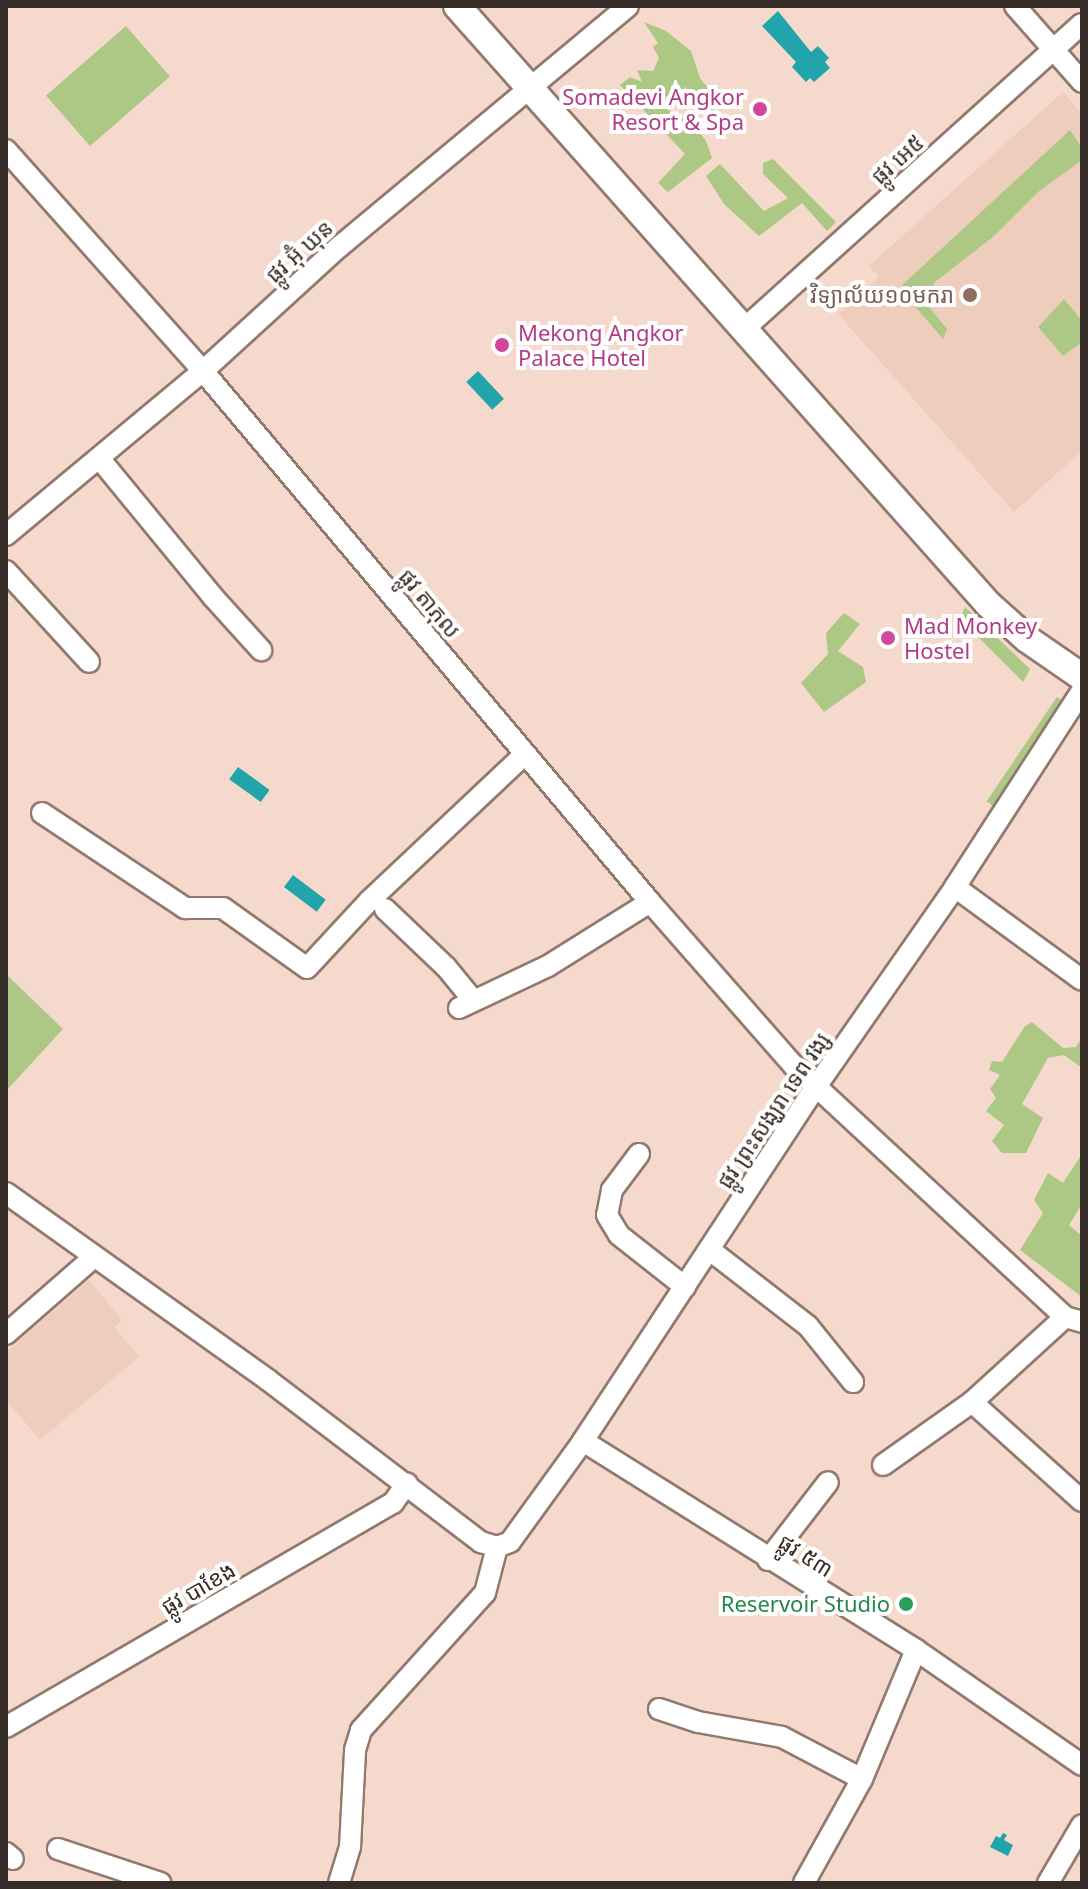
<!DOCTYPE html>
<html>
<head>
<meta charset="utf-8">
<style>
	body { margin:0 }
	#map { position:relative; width:1088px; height:1889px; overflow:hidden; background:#f4d9cc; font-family:"Noto Sans","Noto Sans Khmer",sans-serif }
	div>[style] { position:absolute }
	.built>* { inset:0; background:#efcdbc }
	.green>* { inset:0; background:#adc885; transform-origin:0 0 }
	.water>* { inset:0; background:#22a5aa; transform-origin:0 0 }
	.roads { filter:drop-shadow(2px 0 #91796d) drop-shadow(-2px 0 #91796d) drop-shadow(0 2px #91796d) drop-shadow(0 -2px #91796d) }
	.minor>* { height:20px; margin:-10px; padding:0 10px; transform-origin:10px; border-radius:10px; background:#fff }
	.major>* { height:26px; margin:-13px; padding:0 13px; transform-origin:13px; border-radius:13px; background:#fff }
	.dots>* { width:22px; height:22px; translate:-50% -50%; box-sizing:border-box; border:4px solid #fff; border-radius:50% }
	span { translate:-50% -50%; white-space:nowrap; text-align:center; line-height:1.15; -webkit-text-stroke:8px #fff; paint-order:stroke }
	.hotel-label { font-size:22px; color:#b23c85 }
	.right { translate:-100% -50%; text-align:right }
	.left { translate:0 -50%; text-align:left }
	.street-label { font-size:22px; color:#372d28 }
	.education-label { font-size:22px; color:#785e54 }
	.leisure-label { font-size:22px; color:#27864d }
	.frame { position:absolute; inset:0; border:8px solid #372d28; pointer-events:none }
</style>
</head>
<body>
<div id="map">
	<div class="built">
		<i style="clip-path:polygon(1063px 92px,1082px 114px,1082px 451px,1014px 512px,838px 314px,879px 277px,869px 266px)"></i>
		<i style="clip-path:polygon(89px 1280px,122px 1320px,114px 1327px,139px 1357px,40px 1440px,6px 1400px,6px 1352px)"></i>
	</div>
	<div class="green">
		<i style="clip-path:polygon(644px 22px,666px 31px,691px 51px,700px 78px,716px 98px,713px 110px,700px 110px,685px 87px,678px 99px,666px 96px,663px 107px,692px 123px,706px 141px,712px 158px,668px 192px,658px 183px,685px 154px,620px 85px,630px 77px,642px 82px,637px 70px,653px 71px,659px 58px,653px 47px,658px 43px)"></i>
		<i style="left:126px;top:26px;width:67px;height:106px;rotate:49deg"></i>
		<i style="clip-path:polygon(1070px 130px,1082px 148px,1082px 160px,1038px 192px,994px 236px,935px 282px,926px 303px,947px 329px,943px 339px,899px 288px)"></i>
		<i style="clip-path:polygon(773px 159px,836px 222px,827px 231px,802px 203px,759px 236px,724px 204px,706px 176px,720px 164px,764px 211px,788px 198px,763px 174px,763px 163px)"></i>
		<i style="clip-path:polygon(1064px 299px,1082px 321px,1082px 342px,1063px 356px,1038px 327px)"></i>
		<i style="clip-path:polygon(965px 607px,1030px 669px,1023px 682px,960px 619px)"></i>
		<i style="clip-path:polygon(844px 613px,860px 624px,838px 651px,863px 667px,866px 682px,824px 712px,801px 683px,828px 654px,826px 633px)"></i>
		<i style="left:1057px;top:697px;width:14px;height:126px;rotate:34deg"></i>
		<i style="clip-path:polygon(6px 974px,63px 1029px,6px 1091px)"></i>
		<i style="clip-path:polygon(1032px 1022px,1063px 1048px,1076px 1047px,1082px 1038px,1082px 1068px,1064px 1055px,1048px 1058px,1022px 1104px,1043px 1118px,1026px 1153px,1002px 1153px,992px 1141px,1004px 1125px,986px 1111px,996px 1098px,990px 1089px,1000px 1075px,989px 1070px,992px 1061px,1002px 1062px,1025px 1026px)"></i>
		<i style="clip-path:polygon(1082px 1154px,1082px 1204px,1069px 1225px,1082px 1236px,1082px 1297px,1020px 1250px,1043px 1213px,1034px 1200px,1048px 1173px,1063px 1183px)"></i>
	</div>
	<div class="water">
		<i style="clip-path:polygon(778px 11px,811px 52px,818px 46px,829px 58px,825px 62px,830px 68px,814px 82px,810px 78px,806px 82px,792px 67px,796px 62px,762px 26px)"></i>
		<i style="left:478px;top:371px;width:38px;height:16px;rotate:47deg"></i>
		<i style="left:238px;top:767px;width:39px;height:15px;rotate:36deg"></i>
		<i style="left:293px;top:875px;width:41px;height:15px;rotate:37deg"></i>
		<i style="clip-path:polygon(1003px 1833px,1007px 1835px,1004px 1840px,1013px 1845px,1008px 1856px,990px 1847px,996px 1836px,1000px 1838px)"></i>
	</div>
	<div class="roads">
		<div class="minor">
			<i style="left:1015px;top:6px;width:101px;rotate:48.6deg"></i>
			<i style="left:6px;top:150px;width:296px;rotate:48.3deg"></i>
			<i style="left:203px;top:371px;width:694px;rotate:49.91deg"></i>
			<i style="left:650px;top:902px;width:217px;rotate:48.7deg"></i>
			<i style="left:793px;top:1065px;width:371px;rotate:42.8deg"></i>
			<i style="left:1065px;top:1317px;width:18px;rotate:16deg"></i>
			<i style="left:744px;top:329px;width:455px;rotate:-42.1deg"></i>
			<i style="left:99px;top:458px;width:180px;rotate:50.6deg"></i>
			<i style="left:213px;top:597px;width:72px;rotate:47.8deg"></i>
			<i style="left:6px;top:535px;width:256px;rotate:-39.8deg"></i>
			<i style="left:203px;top:371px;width:184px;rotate:-42.4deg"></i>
			<i style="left:339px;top:247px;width:376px;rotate:-39.8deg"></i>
			<i style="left:6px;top:571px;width:123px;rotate:47.6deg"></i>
			<i style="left:42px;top:813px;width:172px;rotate:33.6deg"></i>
			<i style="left:185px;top:908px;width:38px"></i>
			<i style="left:223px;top:908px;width:103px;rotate:35.5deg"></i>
			<i style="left:307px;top:968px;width:91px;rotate:-47.2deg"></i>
			<i style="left:369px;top:901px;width:214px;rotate:-43.3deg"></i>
			<i style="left:955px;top:887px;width:157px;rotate:36.2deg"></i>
			<i style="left:385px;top:909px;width:84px;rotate:43.6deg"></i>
			<i style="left:446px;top:967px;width:43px;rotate:50.7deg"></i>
			<i style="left:459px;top:1008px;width:98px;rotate:-25.3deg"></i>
			<i style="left:548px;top:966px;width:120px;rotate:-32.1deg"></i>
			<i style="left:639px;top:1154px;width:45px;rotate:126.9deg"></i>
			<i style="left:612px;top:1190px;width:25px;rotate:101deg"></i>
			<i style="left:607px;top:1215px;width:23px;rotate:59deg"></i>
			<i style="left:619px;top:1235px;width:84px;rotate:38.2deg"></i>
			<i style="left:6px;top:1193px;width:322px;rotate:35.5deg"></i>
			<i style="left:268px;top:1380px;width:268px;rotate:37.3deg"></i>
			<i style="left:481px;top:1542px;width:17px;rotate:17deg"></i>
			<i style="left:710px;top:1250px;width:124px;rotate:37.8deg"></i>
			<i style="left:808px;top:1326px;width:72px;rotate:51.2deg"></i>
			<i style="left:6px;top:1334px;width:117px;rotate:-41.2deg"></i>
			<i style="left:972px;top:1402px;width:148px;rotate:42deg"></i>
			<i style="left:583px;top:1441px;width:393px;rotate:32.1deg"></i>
			<i style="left:916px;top:1650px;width:202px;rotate:34.7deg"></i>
			<i style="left:883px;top:1465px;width:109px;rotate:-35.3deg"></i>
			<i style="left:972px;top:1402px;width:126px;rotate:-42.4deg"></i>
			<i style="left:497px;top:1547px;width:14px;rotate:-21deg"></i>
			<i style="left:510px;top:1542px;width:125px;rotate:-54.1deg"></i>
			<i style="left:583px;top:1441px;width:422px;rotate:-56.7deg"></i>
			<i style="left:815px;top:1088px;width:245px;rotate:-55.1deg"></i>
			<i style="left:955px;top:887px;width:234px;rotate:-57.1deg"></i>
			<i style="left:768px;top:1560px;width:98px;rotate:-52.4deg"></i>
			<i style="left:659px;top:1709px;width:41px;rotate:18.4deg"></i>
			<i style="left:698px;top:1722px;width:85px;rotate:10.1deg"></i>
			<i style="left:782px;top:1737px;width:90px;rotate:27.7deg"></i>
			<i style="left:6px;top:1727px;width:447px;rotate:-30.1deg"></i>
			<i style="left:393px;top:1503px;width:24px;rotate:-55deg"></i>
			<i style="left:58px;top:1849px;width:108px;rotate:18.4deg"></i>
			<i style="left:6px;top:1853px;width:9px;rotate:41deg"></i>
			<i style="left:339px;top:1883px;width:38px;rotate:-73deg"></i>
			<i style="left:350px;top:1847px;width:97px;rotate:-87deg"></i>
			<i style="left:355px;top:1750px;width:21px;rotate:-73deg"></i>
			<i style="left:361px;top:1730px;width:185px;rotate:-47.9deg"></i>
			<i style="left:485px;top:1593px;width:48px;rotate:-75.4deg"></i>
			<i style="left:804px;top:1883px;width:119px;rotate:-60.9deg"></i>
			<i style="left:862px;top:1779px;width:140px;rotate:-67.3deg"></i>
			<i style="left:1048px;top:1883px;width:67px;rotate:-59.6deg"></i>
		</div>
		<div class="major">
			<i style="left:457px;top:6px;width:800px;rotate:48.4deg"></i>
			<i style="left:988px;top:604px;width:52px;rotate:41.9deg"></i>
			<i style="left:1027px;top:639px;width:67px;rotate:34.6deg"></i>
		</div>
	</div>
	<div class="dots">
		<i style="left:760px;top:109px;background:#d1479c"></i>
		<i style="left:970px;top:295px;background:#8d6e63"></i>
		<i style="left:502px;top:345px;background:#d1479c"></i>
		<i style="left:888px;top:638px;background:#d1479c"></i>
		<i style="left:906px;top:1604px;background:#2e9e5b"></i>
	</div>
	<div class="hotel-label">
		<span class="right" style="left:744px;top:109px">Somadevi Angkor<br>Resort &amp; Spa</span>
		<span class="left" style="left:518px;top:345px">Mekong Angkor<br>Palace Hotel</span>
		<span class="left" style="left:904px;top:638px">Mad Monkey<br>Hostel</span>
	</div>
	<div class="street-label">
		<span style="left:897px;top:159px;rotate:-42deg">ផ្លូវ អេ៥</span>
		<span style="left:299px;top:251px;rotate:-42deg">ផ្លូវ អ៊ុំ ឃុន</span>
		<span style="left:430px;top:603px;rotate:50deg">ផ្លូវ តាភុល</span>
		<span style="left:773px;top:1110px;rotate:-56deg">ផ្លូវ ព្រះសង្ឃរា ទេព វង្ស</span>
		<span style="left:806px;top:1555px;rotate:32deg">ផ្លូវ ៥៣</span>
		<span style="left:198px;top:1588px;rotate:-30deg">ផ្លូវ បាខែង</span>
	</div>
	<div class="education-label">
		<span class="right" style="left:954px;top:295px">វិទ្យាល័យ១០មករា</span>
	</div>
	<div class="leisure-label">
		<span class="right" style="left:890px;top:1604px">Reservoir Studio</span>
	</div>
	<div class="frame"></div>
</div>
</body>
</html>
